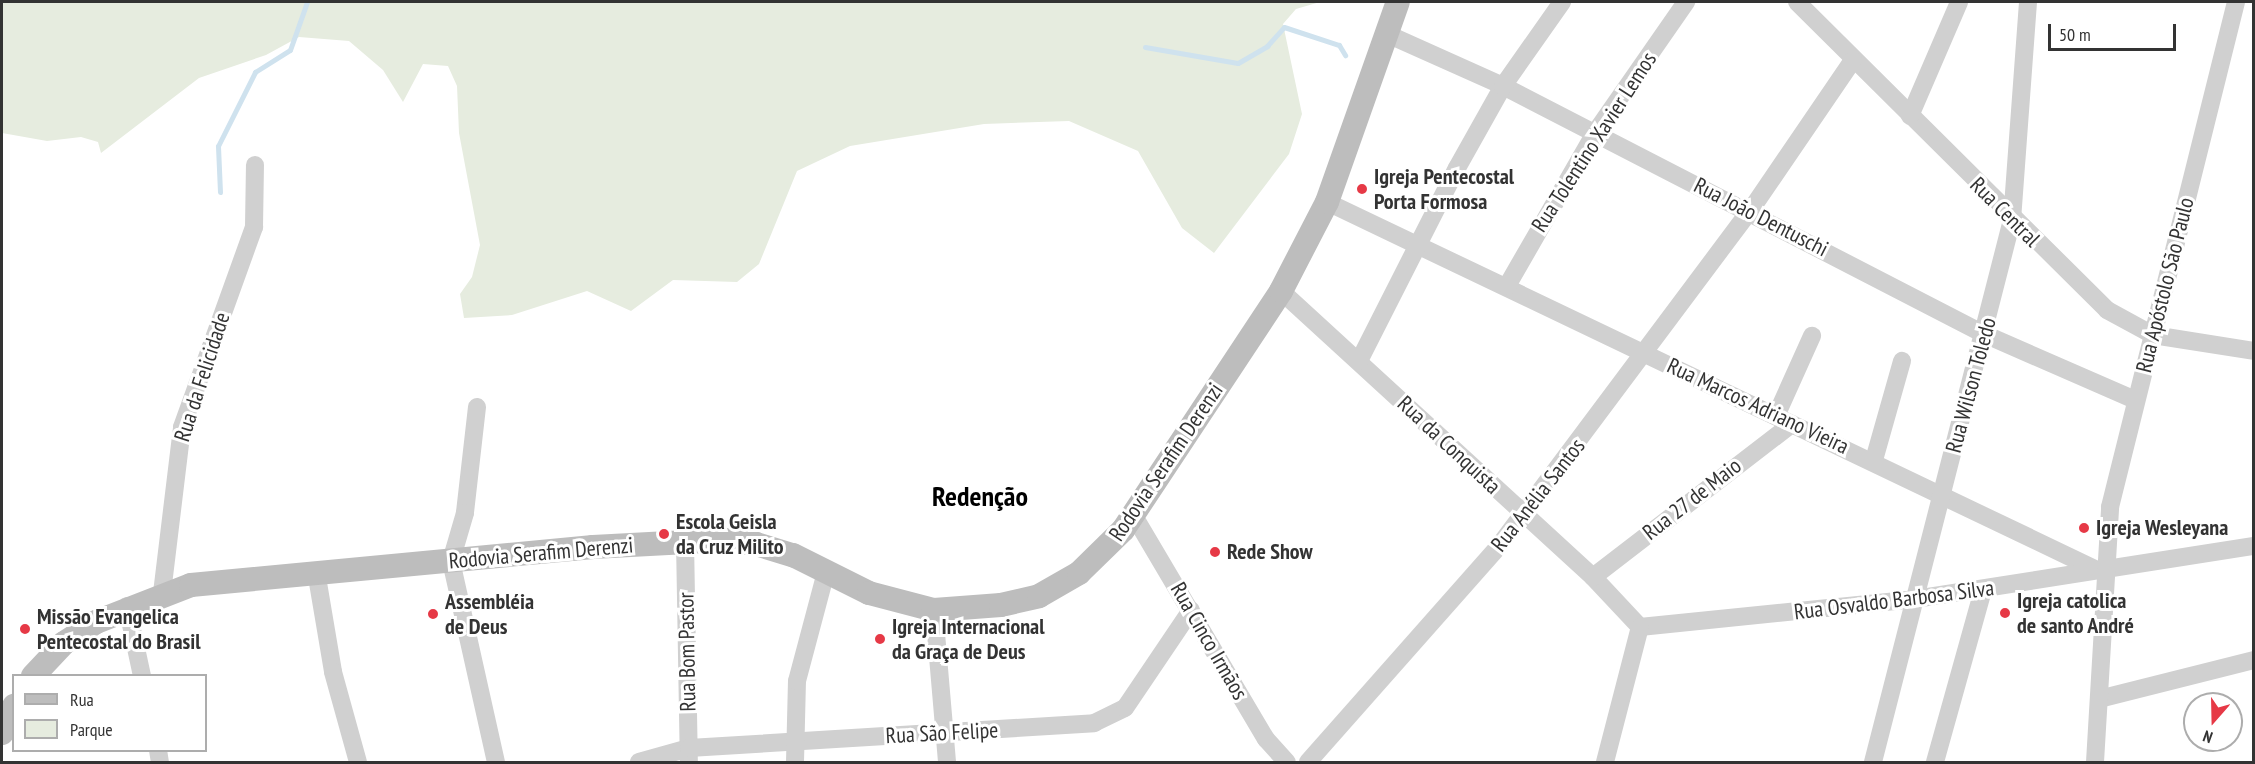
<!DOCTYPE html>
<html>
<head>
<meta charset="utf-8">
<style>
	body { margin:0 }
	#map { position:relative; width:2255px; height:764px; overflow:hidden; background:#fff; font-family:"PT Sans Narrow",sans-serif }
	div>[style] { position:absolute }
	.green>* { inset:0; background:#e6ecdf }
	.stream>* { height:5px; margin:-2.5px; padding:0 2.5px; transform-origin:2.5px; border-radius:2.5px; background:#cfe2ee }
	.minor>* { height:18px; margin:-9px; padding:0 9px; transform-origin:9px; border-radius:9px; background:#d0d0d0 }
	.secondary>* { height:24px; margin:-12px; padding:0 12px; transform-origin:12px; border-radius:12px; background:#bdbdbd }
	.dots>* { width:16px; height:16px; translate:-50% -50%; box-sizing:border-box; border:3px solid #fff; border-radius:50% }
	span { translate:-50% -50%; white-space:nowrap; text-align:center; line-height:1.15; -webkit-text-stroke:6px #fff; paint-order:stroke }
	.street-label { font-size:22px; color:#333 }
	.poi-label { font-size:22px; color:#333; font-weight:700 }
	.left { translate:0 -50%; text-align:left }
	.district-label { font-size:28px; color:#000; font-weight:700 }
	.frame { position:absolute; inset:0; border:3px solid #333; pointer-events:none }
	.legend { position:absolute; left:12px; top:674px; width:195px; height:78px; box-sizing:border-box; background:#fff; border:2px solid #adadad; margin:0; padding:8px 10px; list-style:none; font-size:18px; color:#333 }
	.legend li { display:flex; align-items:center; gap:12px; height:30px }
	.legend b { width:30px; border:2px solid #adadad }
	.north { position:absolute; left:2183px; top:692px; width:60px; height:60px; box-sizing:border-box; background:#fff; border:2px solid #adadad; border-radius:50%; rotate:200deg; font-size:16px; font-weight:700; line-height:24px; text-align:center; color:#333 }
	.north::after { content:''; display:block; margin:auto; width:21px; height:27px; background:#e63946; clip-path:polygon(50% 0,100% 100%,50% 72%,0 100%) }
	.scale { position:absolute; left:2048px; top:24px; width:128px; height:27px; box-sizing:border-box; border:3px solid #333; border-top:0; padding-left:8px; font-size:18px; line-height:21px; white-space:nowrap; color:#333; -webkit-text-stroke:4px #fff; paint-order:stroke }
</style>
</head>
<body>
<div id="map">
	<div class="green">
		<i style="clip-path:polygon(2px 2px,1320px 2px,1296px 9px,1283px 24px,1302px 114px,1289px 154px,1214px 253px,1182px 228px,1138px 151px,1069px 121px,984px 124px,850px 146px,797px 171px,759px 264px,737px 282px,673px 280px,631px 311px,587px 291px,512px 315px,464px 318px,460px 294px,472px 277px,480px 245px,459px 133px,457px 86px,448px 66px,423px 64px,403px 102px,383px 70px,349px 41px,299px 37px,266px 55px,199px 78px,101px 153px,98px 142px,81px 137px,47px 141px,2px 133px)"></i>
	</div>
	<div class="stream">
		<i style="left:1145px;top:47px;width:94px;rotate:9.8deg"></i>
		<i style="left:1238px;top:63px;width:34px;rotate:-30deg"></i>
		<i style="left:1267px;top:46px;width:25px;rotate:-48deg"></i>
		<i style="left:1284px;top:27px;width:58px;rotate:18.1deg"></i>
		<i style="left:1339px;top:45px;width:12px;rotate:59deg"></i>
		<i style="left:220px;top:192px;width:46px;rotate:-92.5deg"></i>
		<i style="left:218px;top:146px;width:83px;rotate:-63.4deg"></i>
		<i style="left:255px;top:72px;width:41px;rotate:-32.2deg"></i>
		<i style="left:290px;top:50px;width:51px;rotate:-70.5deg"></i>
	</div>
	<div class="minor">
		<i style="left:1797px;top:2px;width:437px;rotate:44.8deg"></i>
		<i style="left:2107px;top:310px;width:52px;rotate:28.5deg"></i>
		<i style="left:2153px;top:335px;width:102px;rotate:9deg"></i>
		<i style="left:1387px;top:34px;width:127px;rotate:24.1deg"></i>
		<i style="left:1503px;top:86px;width:541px;rotate:27.28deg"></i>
		<i style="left:1984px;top:334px;width:165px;rotate:23.6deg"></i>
		<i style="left:1910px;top:116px;width:124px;rotate:-66.7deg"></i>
		<i style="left:1327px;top:202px;width:853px;rotate:25.54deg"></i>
		<i style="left:1507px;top:286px;width:177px;rotate:-60.1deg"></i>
		<i style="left:1595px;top:133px;width:160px;rotate:-55.2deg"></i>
		<i style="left:1281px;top:291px;width:423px;rotate:42.5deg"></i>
		<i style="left:1593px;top:577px;width:69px;rotate:46.8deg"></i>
		<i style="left:1359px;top:361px;width:216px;rotate:-63.1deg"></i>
		<i style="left:1457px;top:168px;width:94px;rotate:-60.7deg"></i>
		<i style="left:1503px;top:86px;width:103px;rotate:-54.9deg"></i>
		<i style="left:477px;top:407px;width:107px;rotate:96.5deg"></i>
		<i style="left:465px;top:513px;width:50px;rotate:106.3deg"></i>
		<i style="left:451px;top:561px;width:206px;rotate:77.4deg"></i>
		<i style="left:1776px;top:416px;width:88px;rotate:-65.8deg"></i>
		<i style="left:1874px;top:460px;width:103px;rotate:-74.2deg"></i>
		<i style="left:1134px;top:516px;width:259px;rotate:59.4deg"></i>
		<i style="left:1266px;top:739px;width:31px;rotate:48deg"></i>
		<i style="left:685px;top:541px;width:221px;rotate:89deg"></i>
		<i style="left:316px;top:571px;width:102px;rotate:80.4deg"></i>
		<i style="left:333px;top:672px;width:93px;rotate:74.5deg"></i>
		<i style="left:1593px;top:577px;width:251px;rotate:-37.6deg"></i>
		<i style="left:162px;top:593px;width:167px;rotate:-83.1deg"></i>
		<i style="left:182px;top:427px;width:213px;rotate:-70.2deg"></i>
		<i style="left:254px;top:227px;width:62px;rotate:-89.1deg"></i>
		<i style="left:127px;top:606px;width:72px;rotate:77.9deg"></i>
		<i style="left:934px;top:610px;width:153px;rotate:85.1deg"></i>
		<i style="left:1640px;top:627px;width:276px;rotate:-5.8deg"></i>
		<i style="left:1915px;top:599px;width:343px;rotate:-8.9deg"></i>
		<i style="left:2099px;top:699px;width:160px;rotate:-14.1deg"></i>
		<i style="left:158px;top:750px;width:12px;rotate:81deg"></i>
		<i style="left:639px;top:762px;width:52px;rotate:-15.6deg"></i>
		<i style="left:689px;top:748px;width:406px;rotate:-3.5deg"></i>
		<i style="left:1094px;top:723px;width:34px;rotate:-26deg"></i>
		<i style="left:1125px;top:708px;width:118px;rotate:-56deg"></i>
		<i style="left:795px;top:762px;width:81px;rotate:-88.6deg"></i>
		<i style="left:797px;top:681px;width:113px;rotate:-75.1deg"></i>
		<i style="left:1308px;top:762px;width:288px;rotate:-48.5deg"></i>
		<i style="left:1499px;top:546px;width:419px;rotate:-53.2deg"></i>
		<i style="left:1750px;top:211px;width:183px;rotate:-55.7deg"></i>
		<i style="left:1605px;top:762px;width:139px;rotate:-75.5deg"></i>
		<i style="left:1873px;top:762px;width:560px;rotate:-75.62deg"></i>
		<i style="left:2012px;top:220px;width:219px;rotate:-85.8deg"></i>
		<i style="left:1935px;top:762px;width:179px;rotate:-74.4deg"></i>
		<i style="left:2095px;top:762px;width:255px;rotate:-86.6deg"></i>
		<i style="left:2110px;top:507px;width:520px;rotate:-75.99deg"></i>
	</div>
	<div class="secondary">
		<i style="left:33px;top:676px;width:45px;rotate:-46.8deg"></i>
		<i style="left:64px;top:643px;width:38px;rotate:-33deg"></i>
		<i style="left:96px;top:622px;width:102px;rotate:-21.3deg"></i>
		<i style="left:191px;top:585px;width:404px;rotate:-5.4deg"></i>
		<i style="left:593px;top:547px;width:132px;rotate:-3deg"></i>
		<i style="left:725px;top:540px;width:31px;rotate:7deg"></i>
		<i style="left:756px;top:544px;width:39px;rotate:17deg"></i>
		<i style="left:793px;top:555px;width:85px;rotate:26.6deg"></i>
		<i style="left:869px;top:593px;width:67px;rotate:14.7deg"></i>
		<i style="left:934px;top:610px;width:67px;rotate:-4.3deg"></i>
		<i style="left:1001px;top:605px;width:39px;rotate:-13deg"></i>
		<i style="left:1039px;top:596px;width:46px;rotate:-29.9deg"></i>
		<i style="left:1079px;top:573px;width:62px;rotate:-44.3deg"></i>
		<i style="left:1123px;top:530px;width:287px;rotate:-56.5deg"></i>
		<i style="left:1281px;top:291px;width:100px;rotate:-62.7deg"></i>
		<i style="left:1327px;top:202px;width:212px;rotate:-70.5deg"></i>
		<i style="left:2px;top:733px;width:30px;rotate:-66deg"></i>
	</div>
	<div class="dots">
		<i style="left:1362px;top:189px;background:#e63946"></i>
		<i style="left:2084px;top:528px;background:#e63946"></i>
		<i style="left:664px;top:534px;background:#e63946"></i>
		<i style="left:1215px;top:552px;background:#e63946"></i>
		<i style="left:2005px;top:613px;background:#e63946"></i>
		<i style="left:433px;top:614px;background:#e63946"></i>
		<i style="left:25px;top:629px;background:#e63946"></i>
		<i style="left:880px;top:639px;background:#e63946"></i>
	</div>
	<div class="street-label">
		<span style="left:1594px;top:142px;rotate:-57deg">Rua Tolentino Xavier Lemos</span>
		<span style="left:2005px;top:212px;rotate:45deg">Rua Central</span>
		<span style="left:1761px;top:217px;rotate:27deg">Rua João Dentuschi</span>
		<span style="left:2165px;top:285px;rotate:-76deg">Rua Apóstolo São Paulo</span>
		<span style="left:202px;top:377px;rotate:-72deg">Rua da Felicidade</span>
		<span style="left:1971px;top:385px;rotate:-75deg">Rua Wilson Toledo</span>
		<span style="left:1758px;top:406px;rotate:25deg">Rua Marcos Adriano Vieira</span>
		<span style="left:1449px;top:445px;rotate:43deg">Rua da Conquista</span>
		<span style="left:1166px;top:462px;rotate:-56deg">Rodovia Serafim Derenzi</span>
		<span style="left:1538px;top:495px;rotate:-52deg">Rua Anélia Santos</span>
		<span style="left:1692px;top:499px;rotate:-38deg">Rua 27 de Maio</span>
		<span style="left:541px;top:553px;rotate:-5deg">Rodovia Serafim Derenzi</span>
		<span style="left:1894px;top:600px;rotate:-7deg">Rua Osvaldo Barbosa Silva</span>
		<span style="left:1209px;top:641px;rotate:60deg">Rua Cinco Irmãos</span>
		<span style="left:687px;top:652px;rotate:-91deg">Rua Bom Pastor</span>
		<span style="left:942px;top:733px;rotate:-3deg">Rua São Felipe</span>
	</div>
	<div class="poi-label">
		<span class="left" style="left:1374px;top:189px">Igreja Pentecostal<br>Porta Formosa</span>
		<span class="left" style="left:676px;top:534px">Escola Geisla<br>da Cruz Milito</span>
		<span class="left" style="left:2096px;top:528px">Igreja Wesleyana</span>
		<span class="left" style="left:1227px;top:552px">Rede Show</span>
		<span class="left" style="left:2017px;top:613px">Igreja catolica<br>de santo André</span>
		<span class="left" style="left:445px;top:614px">Assembléia<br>de Deus</span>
		<span class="left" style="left:37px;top:629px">Missão Evangelica<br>Pentecostal do Brasil</span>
		<span class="left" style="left:892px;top:639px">Igreja Internacional<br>da Graça de Deus</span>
	</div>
	<div class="district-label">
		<span style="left:980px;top:496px">Redenção</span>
	</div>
	<div class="frame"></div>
	<ul class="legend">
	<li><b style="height:8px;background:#bdbdbd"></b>Rua</li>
	<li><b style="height:16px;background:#e6ecdf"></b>Parque</li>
	</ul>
	<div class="north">N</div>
	<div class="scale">50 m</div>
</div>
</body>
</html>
